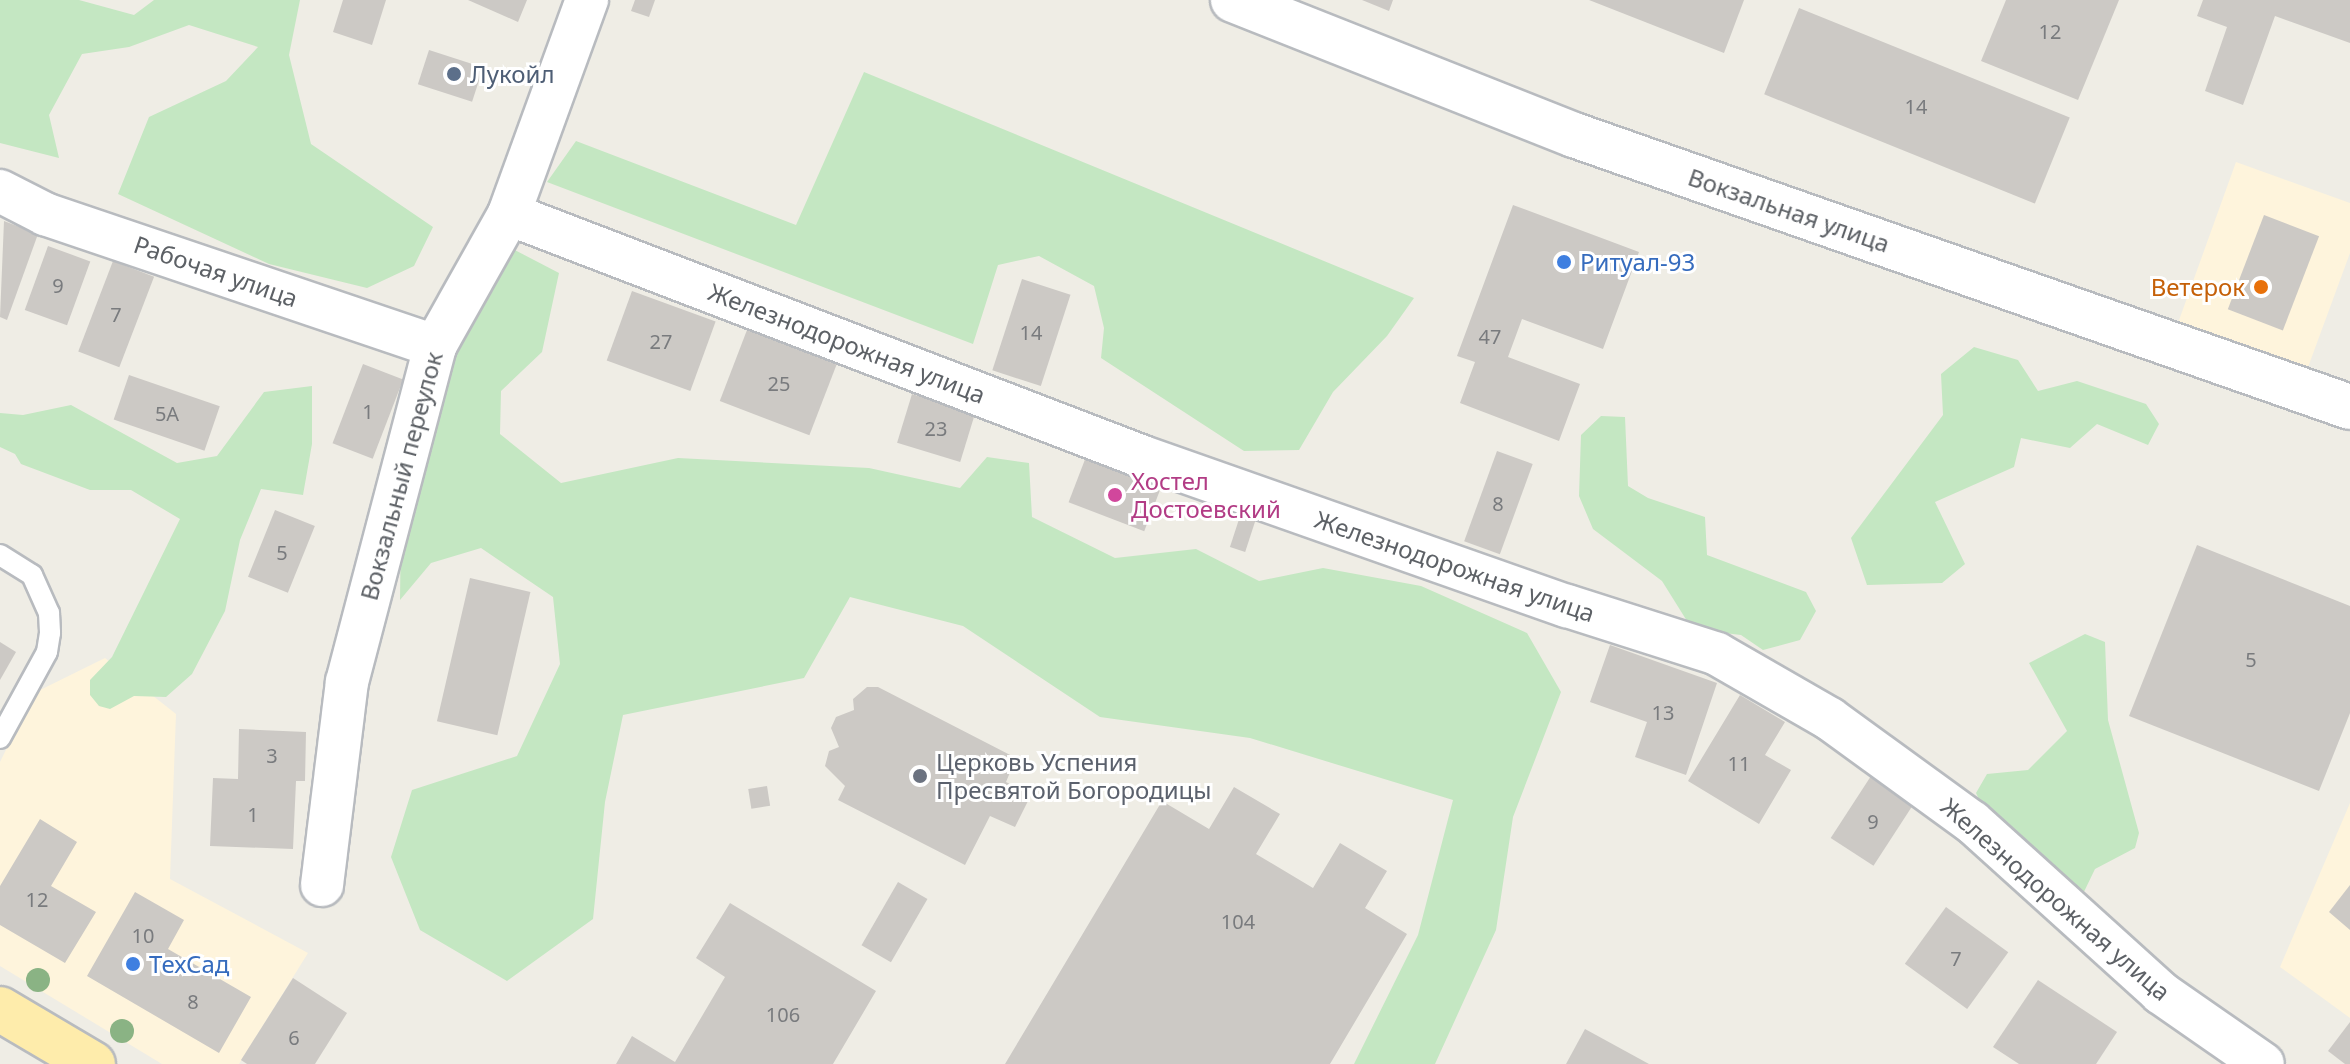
<!DOCTYPE html>
<html>
<head>
<meta charset="utf-8">
<style>
	body { margin:0 }
	#map { position:relative; width:2350px; height:1064px; overflow:hidden; background:#efede5; font-family:"Noto Sans",sans-serif }
	div>[style] { position:absolute }
	.commercial>* { inset:0; background:#fef4dc }
	.green>* { inset:0; background:#c4e7c2 }
	.building>* { inset:0; background:#ccc9c5; transform-origin:0 0 }
	.roads { filter:drop-shadow(2px 0 #b8bbbf) drop-shadow(-2px 0 #b8bbbf) drop-shadow(0 2px #b8bbbf) drop-shadow(0 -2px #b8bbbf) }
	.lane>* { height:20px; margin:-10px; padding:0 10px; transform-origin:10px; border-radius:10px; background:#fff }
	.street>* { height:42px; margin:-21px; padding:0 21px; transform-origin:21px; border-radius:21px; background:#fff }
	.secondary>* { height:44px; margin:-22px; padding:0 22px; transform-origin:22px; border-radius:22px; background:#fff }
	.primary>* { height:44px; margin:-22px; padding:0 22px; transform-origin:22px; border-radius:22px; background:#feecab }
	.trees>* { width:24px; height:24px; margin:-12px; border-radius:50%; background:#8ab384 }
	.dots>* { width:22px; height:22px; translate:-50% -50%; box-sizing:border-box; border:4px solid #fff; border-radius:50% }
	span { translate:-50% -50%; white-space:nowrap; text-align:center; line-height:1.15; -webkit-text-stroke:6px #fff; paint-order:stroke }
	.number-label { font-size:20px; color:#797b7e }
	.number-label span { -webkit-text-stroke-width:0 }
	.service-label { font-size:24px; color:#4e5e75 }
	.left { translate:0 -50%; text-align:left }
	.street-label { font-size:24px; color:#5d6166 }
	.shop-label { font-size:24px; color:#366cbe }
	.food-label { font-size:24px; color:#c56008 }
	.right { translate:-100% -50%; text-align:right }
	.hotel-label { font-size:24px; color:#b23c85 }
	.worship-label { font-size:24px; color:#5b616d }
</style>
</head>
<body>
<div id="map">
	<div class="commercial">
		<i style="clip-path:polygon(2236px 162px,2350px 203px,2350px 253px,2307px 370px,2178px 323px)"></i>
		<i style="clip-path:polygon(105px 658px,176px 714px,170px 879px,308px 953px,239px 1064px,162px 1064px,0 966px,0 762px,34px 693px)"></i>
		<i style="clip-path:polygon(2350px 803px,2350px 1018px,2280px 967px)"></i>
	</div>
	<div class="green">
		<i style="clip-path:polygon(0 0,79px 0,134px 15px,154px 0,300px 0,289px 55px,311px 144px,433px 227px,414px 266px,367px 288px,269px 264px,118px 194px,149px 117px,226px 81px,258px 47px,189px 25px,129px 47px,82px 54px,49px 115px,59px 158px,0 143px)"></i>
		<i style="clip-path:polygon(864px 72px,1414px 298px,1387px 336px,1333px 392px,1299px 450px,1244px 451px,1101px 358px,1104px 328px,1094px 286px,1039px 256px,998px 265px,973px 344px,547px 182px,576px 141px,796px 225px)"></i>
		<i style="clip-path:polygon(509px 247px,559px 273px,542px 352px,501px 391px,500px 434px,561px 483px,678px 458px,869px 468px,960px 488px,987px 457px,1029px 463px,1032px 517px,1115px 558px,1196px 549px,1259px 581px,1323px 568px,1421px 586px,1527px 633px,1561px 692px,1513px 817px,1496px 930px,1435px 1064px,1354px 1064px,1418px 935px,1453px 800px,1250px 738px,1100px 717px,963px 626px,850px 597px,804px 678px,623px 715px,605px 802px,593px 919px,507px 981px,420px 930px,391px 857px,412px 790px,517px 756px,560px 664px,553px 597px,481px 548px,431px 563px,400px 600px,401px 518px,441px 368px)"></i>
		<i style="clip-path:polygon(1974px 347px,2018px 360px,2038px 391px,2077px 381px,2146px 404px,2159px 424px,2148px 445px,2097px 424px,2070px 448px,2021px 438px,2014px 467px,1935px 502px,1965px 564px,1942px 583px,1867px 585px,1851px 538px,1943px 415px,1941px 374px)"></i>
		<i style="clip-path:polygon(312px 386px,312px 444px,303px 495px,261px 489px,240px 540px,225px 611px,192px 674px,166px 697px,134px 696px,110px 709px,99px 706px,90px 695px,90px 680px,112px 657px,180px 519px,131px 490px,90px 490px,21px 464px,15px 454px,0 447px,0 413px,23px 415px,71px 405px,177px 463px,217px 456px,264px 392px)"></i>
		<i style="clip-path:polygon(1601px 416px,1625px 417px,1628px 486px,1648px 498px,1705px 517px,1707px 555px,1806px 592px,1816px 611px,1800px 640px,1763px 650px,1741px 635px,1692px 629px,1662px 581px,1593px 529px,1579px 496px,1581px 435px)"></i>
		<i style="clip-path:polygon(2085px 634px,2105px 642px,2108px 720px,2139px 833px,2135px 848px,2095px 869px,2081px 898px,2024px 838px,1985px 812px,1976px 793px,1987px 774px,2028px 770px,2067px 731px,2029px 663px)"></i>
	</div>
	<div class="building">
		<i style="clip-path:polygon(343px 0,386px 0,372px 45px,333px 32px)"></i>
		<i style="clip-path:polygon(468px 0,527px 0,518px 22px)"></i>
		<i style="clip-path:polygon(635px 0,655px 0,649px 17px,631px 11px)"></i>
		<i style="clip-path:polygon(1362px 0,1393px 0,1389px 11px)"></i>
		<i style="clip-path:polygon(1589px 0,1744px 0,1724px 53px)"></i>
		<i style="clip-path:polygon(2006px 0,2119px 0,2078px 100px,1981px 61px)"></i>
		<i style="clip-path:polygon(2203px 0,2350px 0,2350px 43px,2275px 16px,2243px 105px,2205px 91px,2227px 27px,2197px 16px)"></i>
		<i style="left:1799px;top:8px;width:292px;height:93px;rotate:22deg"></i>
		<i style="left:429px;top:50px;width:57px;height:36px;rotate:18deg"></i>
		<i style="clip-path:polygon(1513px 205px,1639px 252px,1603px 349px,1522px 319px,1508px 357px,1580px 384px,1559px 441px,1460px 403px,1475px 362px,1457px 356px)"></i>
		<i style="left:2264px;top:215px;width:59px;height:101px;rotate:21deg"></i>
		<i style="clip-path:polygon(4px 221px,38px 234px,7px 320px,0 317px)"></i>
		<i style="left:48px;top:246px;width:45px;height:68px;rotate:20deg"></i>
		<i style="left:113px;top:261px;width:44px;height:97px;rotate:21deg"></i>
		<i style="left:1022px;top:279px;width:51px;height:96px;rotate:18deg"></i>
		<i style="left:632px;top:291px;width:89px;height:74px;rotate:20deg"></i>
		<i style="left:747px;top:330px;width:96px;height:76px;rotate:21deg"></i>
		<i style="left:363px;top:364px;width:43px;height:85px;rotate:21deg"></i>
		<i style="left:129px;top:375px;width:96px;height:47px;rotate:19deg"></i>
		<i style="left:912px;top:394px;width:66px;height:51px;rotate:17deg"></i>
		<i style="left:1089px;top:449px;width:81px;height:57px;rotate:21deg"></i>
		<i style="left:1497px;top:451px;width:38px;height:96px;rotate:20deg"></i>
		<i style="left:275px;top:510px;width:43px;height:72px;rotate:22deg"></i>
		<i style="left:1242px;top:510px;width:16px;height:39px;rotate:18deg"></i>
		<i style="clip-path:polygon(2197px 545px,2350px 606px,2350px 713px,2319px 791px,2129px 716px)"></i>
		<i style="left:470px;top:578px;width:62px;height:147px;rotate:13deg"></i>
		<i style="clip-path:polygon(0 642px,16px 652px,0 680px)"></i>
		<i style="clip-path:polygon(1610px 645px,1717px 683px,1686px 775px,1635px 757px,1647px 722px,1590px 702px)"></i>
		<i style="clip-path:polygon(867px 687px,878px 687px,1016px 758px,1006px 782px,1031px 795px,1015px 827px,990px 816px,965px 865px,838px 800px,845px 786px,825px 766px,829px 751px,839px 747px,831px 728px,836px 717px,854px 710px,853px 699px)"></i>
		<i style="clip-path:polygon(1740px 695px,1785px 722px,1765px 755px,1791px 770px,1759px 824px,1688px 781px)"></i>
		<i style="clip-path:polygon(239px 729px,306px 732px,305px 781px,296px 781px,293px 849px,210px 846px,213px 778px,238px 779px)"></i>
		<i style="left:1871px;top:776px;width:51px;height:74px;rotate:33deg"></i>
		<i style="left:767px;top:786px;width:20px;height:19px;rotate:81deg"></i>
		<i style="clip-path:polygon(1234px 787px,1280px 814px,1256px 854px,1313px 888px,1340px 843px,1387px 871px,1365px 908px,1407px 934px,1330px 1064px,1005px 1064px,1162px 801px,1209px 829px)"></i>
		<i style="clip-path:polygon(40px 819px,77px 842px,51px 886px,96px 912px,65px 963px,0 925px,0 886px)"></i>
		<i style="left:898px;top:882px;width:34px;height:73px;rotate:30deg"></i>
		<i style="clip-path:polygon(2350px 885px,2350px 930px,2329px 912px)"></i>
		<i style="clip-path:polygon(135px 892px,184px 920px,168px 949px,251px 997px,219px 1053px,87px 976px)"></i>
		<i style="clip-path:polygon(730px 903px,876px 991px,833px 1064px,616px 1064px,632px 1036px,675px 1062px,725px 977px,696px 958px)"></i>
		<i style="left:1946px;top:907px;width:77px;height:70px;rotate:36deg"></i>
		<i style="clip-path:polygon(293px 978px,347px 1013px,315px 1064px,247px 1064px,241px 1060px)"></i>
		<i style="clip-path:polygon(2038px 980px,2117px 1032px,2096px 1064px,2019px 1064px,1993px 1047px)"></i>
		<i style="clip-path:polygon(2350px 1022px,2350px 1064px,2345px 1064px,2328px 1051px)"></i>
		<i style="clip-path:polygon(1585px 1029px,1649px 1064px,1566px 1064px)"></i>
	</div>
	<div class="roads">
		<div class="lane">
			<i style="left:0;top:555px;width:38px;rotate:32deg"></i>
			<i style="left:32px;top:575px;width:42px;rotate:65.9deg"></i>
			<i style="left:49px;top:613px;width:20px;rotate:87deg"></i>
			<i style="left:50px;top:633px;width:19px;rotate:99deg"></i>
			<i style="left:47px;top:652px;width:98px;rotate:118.7deg"></i>
		</div>
		<div class="street">
			<i style="left:0;top:191px;width:51px;rotate:27.1deg"></i>
			<i style="left:45px;top:214px;width:412px;rotate:18.7deg"></i>
			<i style="left:509px;top:214px;width:679px;rotate:20.97deg"></i>
			<i style="left:1143px;top:457px;width:449px;rotate:19.4deg"></i>
			<i style="left:1567px;top:606px;width:157px;rotate:17.7deg"></i>
			<i style="left:1717px;top:654px;width:130px;rotate:29.9deg"></i>
			<i style="left:1830px;top:719px;width:175px;rotate:36deg"></i>
			<i style="left:1972px;top:822px;width:255px;rotate:42.1deg"></i>
			<i style="left:2161px;top:993px;width:124px;rotate:34.8deg"></i>
			<i style="left:322px;top:885px;width:205px;rotate:-83deg"></i>
			<i style="left:347px;top:682px;width:347px;rotate:-75.3deg"></i>
			<i style="left:435px;top:346px;width:151px;rotate:-60.7deg"></i>
			<i style="left:509px;top:214px;width:228px;rotate:-70deg"></i>
		</div>
		<div class="secondary">
			<i style="left:1233px;top:0;width:367px;rotate:21.6deg"></i>
			<i style="left:1574px;top:135px;width:822px;rotate:19.32deg"></i>
		</div>
		<div class="primary">
			<i style="left:0;top:1009px;width:108px;rotate:30.6deg"></i>
		</div>
	</div>
	<div class="trees">
		<i style="left:38px;top:980px"></i>
		<i style="left:122px;top:1031px"></i>
	</div>
	<div class="dots">
		<i style="left:454px;top:74px;background:#5c6f8a"></i>
		<i style="left:1564px;top:262px;background:#3f7fe0"></i>
		<i style="left:2261px;top:287px;background:#e8710a"></i>
		<i style="left:1115px;top:495px;background:#d1479c"></i>
		<i style="left:920px;top:776px;background:#6b7280"></i>
		<i style="left:133px;top:964px;background:#3f7fe0"></i>
	</div>
	<div class="number-label">
		<span style="left:2050px;top:31px">12</span>
		<span style="left:1916px;top:106px">14</span>
		<span style="left:58px;top:285px">9</span>
		<span style="left:116px;top:314px">7</span>
		<span style="left:1031px;top:332px">14</span>
		<span style="left:1490px;top:336px">47</span>
		<span style="left:661px;top:341px">27</span>
		<span style="left:779px;top:383px">25</span>
		<span style="left:368px;top:411px">1</span>
		<span style="left:167px;top:413px">5А</span>
		<span style="left:936px;top:428px">23</span>
		<span style="left:1498px;top:503px">8</span>
		<span style="left:282px;top:552px">5</span>
		<span style="left:2251px;top:659px">5</span>
		<span style="left:1663px;top:712px">13</span>
		<span style="left:272px;top:755px">3</span>
		<span style="left:1739px;top:763px">11</span>
		<span style="left:253px;top:814px">1</span>
		<span style="left:1873px;top:821px">9</span>
		<span style="left:37px;top:899px">12</span>
		<span style="left:1238px;top:921px">104</span>
		<span style="left:143px;top:935px">10</span>
		<span style="left:1956px;top:958px">7</span>
		<span style="left:193px;top:1001px">8</span>
		<span style="left:783px;top:1014px">106</span>
		<span style="left:294px;top:1037px">6</span>
	</div>
	<div class="service-label">
		<span class="left" style="left:470px;top:74px">Лукойл</span>
	</div>
	<div class="street-label">
		<span style="left:1789px;top:210px;rotate:19deg">Вокзальная улица</span>
		<span style="left:216px;top:271px;rotate:19deg">Рабочая улица</span>
		<span style="left:847px;top:343px;rotate:21deg">Железнодорожная улица</span>
		<span style="left:401px;top:476px;rotate:-75deg">Вокзальный переулок</span>
		<span style="left:1455px;top:566px;rotate:19deg">Железнодорожная улица</span>
		<span style="left:2056px;top:899px;rotate:41deg">Железнодорожная улица</span>
	</div>
	<div class="shop-label">
		<span class="left" style="left:1580px;top:262px">Ритуал-93</span>
		<span class="left" style="left:149px;top:964px">ТехСад</span>
	</div>
	<div class="food-label">
		<span class="right" style="left:2245px;top:287px">Ветерок</span>
	</div>
	<div class="hotel-label">
		<span class="left" style="left:1131px;top:495px">Хостел<br>Достоевский</span>
	</div>
	<div class="worship-label">
		<span class="left" style="left:936px;top:776px">Церковь Успения<br>Пресвятой Богородицы</span>
	</div>
</div>
</body>
</html>
